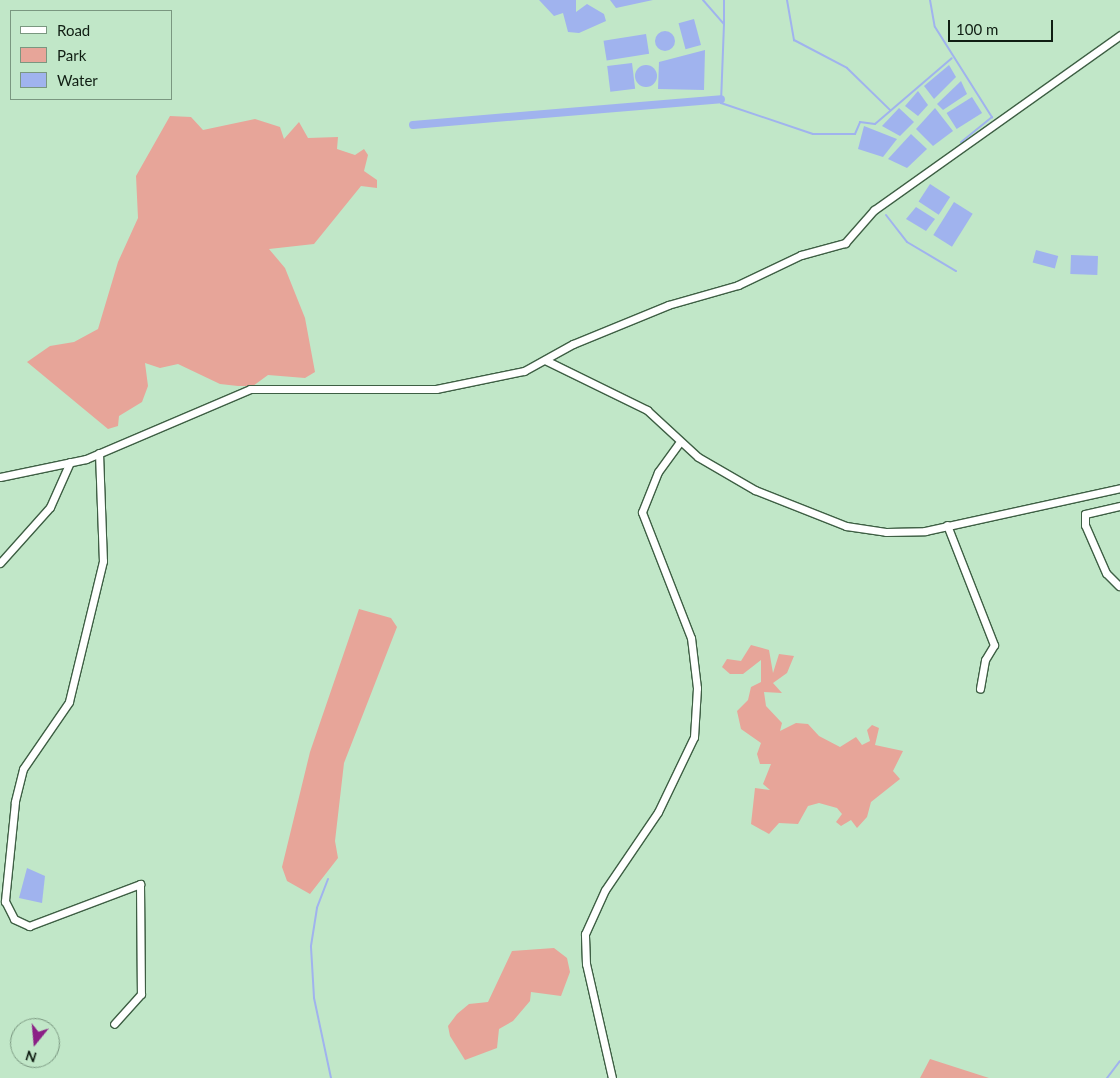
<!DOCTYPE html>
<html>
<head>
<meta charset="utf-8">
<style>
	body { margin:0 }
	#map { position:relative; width:1120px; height:1078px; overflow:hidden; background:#c1e7c8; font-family:Lato,sans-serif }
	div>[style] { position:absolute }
	.green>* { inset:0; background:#e7a599 }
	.water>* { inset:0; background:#a0b3ee; transform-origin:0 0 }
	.round { border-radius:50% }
	.stream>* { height:2px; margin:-1px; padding:0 1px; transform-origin:1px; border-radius:1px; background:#a0b3ee }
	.canal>* { height:8px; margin:-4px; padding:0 4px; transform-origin:4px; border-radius:4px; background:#a0b3ee }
	.roads { filter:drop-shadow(1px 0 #3e5f44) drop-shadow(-1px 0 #3e5f44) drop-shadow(0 1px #3e5f44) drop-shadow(0 -1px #3e5f44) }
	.minor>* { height:7px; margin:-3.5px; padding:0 3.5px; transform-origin:3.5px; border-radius:3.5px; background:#fff }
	span { translate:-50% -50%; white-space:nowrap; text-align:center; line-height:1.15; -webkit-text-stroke:5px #c1e7c8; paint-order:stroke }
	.legend { position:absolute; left:10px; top:10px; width:162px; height:90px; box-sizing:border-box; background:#c1e7c8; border:1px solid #7a9780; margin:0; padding:6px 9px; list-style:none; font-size:15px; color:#101e13 }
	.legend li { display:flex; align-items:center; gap:10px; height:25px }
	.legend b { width:25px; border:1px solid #7a9780 }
	.north { position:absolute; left:10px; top:1018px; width:50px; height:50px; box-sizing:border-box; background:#c1e7c8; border:1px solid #7a9780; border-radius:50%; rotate:197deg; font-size:14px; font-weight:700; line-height:20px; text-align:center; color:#101e13 }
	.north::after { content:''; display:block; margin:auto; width:18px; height:22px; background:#8b2086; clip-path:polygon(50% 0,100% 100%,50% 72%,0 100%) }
	.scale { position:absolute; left:948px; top:20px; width:105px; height:22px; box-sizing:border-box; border:2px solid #101e13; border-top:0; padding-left:6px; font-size:15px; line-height:18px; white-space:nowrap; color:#101e13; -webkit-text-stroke:4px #c1e7c8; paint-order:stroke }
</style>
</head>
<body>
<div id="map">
	<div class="green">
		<i style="clip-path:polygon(170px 116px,191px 117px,203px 130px,255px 119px,280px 127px,284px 139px,299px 122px,308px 138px,338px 137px,337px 149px,355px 155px,364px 149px,368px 155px,364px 171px,377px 180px,377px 188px,361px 186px,314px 244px,269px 249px,285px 268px,305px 318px,315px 372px,305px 378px,268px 375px,253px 386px,238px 386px,220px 384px,178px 364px,160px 368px,145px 363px,148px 386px,142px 402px,119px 416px,118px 426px,108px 429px,27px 362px,50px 346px,74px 342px,98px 329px,118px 262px,138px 218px,136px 176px)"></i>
		<i style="clip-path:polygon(359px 609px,391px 618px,397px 627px,344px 763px,335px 841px,338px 858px,310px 894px,287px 881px,282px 867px,310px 752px)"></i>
		<i style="clip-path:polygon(751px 645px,769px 650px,773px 673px,779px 654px,794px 656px,787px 673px,773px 683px,782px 693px,764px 692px,766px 706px,782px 723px,780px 731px,796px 723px,808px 724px,819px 736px,840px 747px,856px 737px,862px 745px,870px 741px,867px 730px,872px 725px,879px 728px,875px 745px,903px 751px,893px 771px,900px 779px,871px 802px,867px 817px,857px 828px,851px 820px,841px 826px,836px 822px,842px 814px,837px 808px,819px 803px,808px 806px,798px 824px,779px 823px,769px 834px,751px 824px,755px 788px,770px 790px,763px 784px,771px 764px,760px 764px,757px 754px,761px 743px,741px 729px,737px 711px,748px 700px,751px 687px,761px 682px,761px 660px,743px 674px,730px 674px,722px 667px,727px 659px,741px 661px)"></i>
		<i style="clip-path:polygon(554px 948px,567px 958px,570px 972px,561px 996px,531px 992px,530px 1001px,513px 1021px,499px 1029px,497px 1048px,465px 1060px,450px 1036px,448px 1026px,457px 1014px,469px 1004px,488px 1002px,512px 951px)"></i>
		<i style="clip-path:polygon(930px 1059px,989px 1078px,990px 1078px,920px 1078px)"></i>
	</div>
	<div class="water">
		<i style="clip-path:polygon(539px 0,576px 0,576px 12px,587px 4px,604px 14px,606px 21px,579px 33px,568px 32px,563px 13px,554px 16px)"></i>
		<i style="clip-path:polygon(610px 0,653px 0,616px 8px)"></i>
		<i style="left:694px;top:19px;width:27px;height:16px;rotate:75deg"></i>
		<i class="round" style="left:655px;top:31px;width:20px;height:20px"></i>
		<i style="left:646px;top:34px;width:20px;height:43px;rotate:81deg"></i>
		<i style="clip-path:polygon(705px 50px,704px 90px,658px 89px,659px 62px)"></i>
		<i style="left:632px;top:63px;width:26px;height:25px;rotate:83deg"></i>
		<i style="clip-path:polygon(949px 65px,956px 77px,934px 99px,924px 86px)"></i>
		<i class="round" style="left:635px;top:65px;width:22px;height:22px"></i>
		<i style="clip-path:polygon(961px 81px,967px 94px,943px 110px,937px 104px)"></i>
		<i style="clip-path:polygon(918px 91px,928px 105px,918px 116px,905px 106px)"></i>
		<i style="left:972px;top:97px;width:19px;height:30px;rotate:58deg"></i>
		<i style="clip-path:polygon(899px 108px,914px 122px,900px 136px,882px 126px)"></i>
		<i style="clip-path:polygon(935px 108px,953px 131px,933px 146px,916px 129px)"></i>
		<i style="clip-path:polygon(864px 126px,897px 139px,883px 157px,858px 149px)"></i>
		<i style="clip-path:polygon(911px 134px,927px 149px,907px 168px,888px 159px)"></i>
		<i style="left:930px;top:184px;width:24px;height:21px;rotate:33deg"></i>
		<i style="left:954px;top:202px;width:22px;height:39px;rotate:32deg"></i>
		<i style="clip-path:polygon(916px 207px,935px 219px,926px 231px,906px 219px)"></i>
		<i style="left:1036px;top:250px;width:23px;height:13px;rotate:15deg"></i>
		<i style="left:1071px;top:255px;width:27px;height:19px;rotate:2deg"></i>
		<i style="clip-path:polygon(27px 868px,45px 876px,42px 903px,19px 898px)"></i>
	</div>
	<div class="stream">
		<i style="left:703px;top:0;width:32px;rotate:49deg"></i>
		<i style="left:724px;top:24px;width:79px;rotate:92.2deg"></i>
		<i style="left:721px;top:103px;width:97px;rotate:18.6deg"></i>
		<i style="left:813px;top:134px;width:42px"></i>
		<i style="left:855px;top:134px;width:13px;rotate:-67deg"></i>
		<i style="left:860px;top:122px;width:15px;rotate:8deg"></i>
		<i style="left:875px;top:124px;width:101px;rotate:-40.6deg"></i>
		<i style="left:724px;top:0;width:24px;rotate:90deg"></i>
		<i style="left:787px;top:0;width:41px;rotate:80.1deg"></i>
		<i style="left:794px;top:40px;width:60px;rotate:27.8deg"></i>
		<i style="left:847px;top:68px;width:60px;rotate:44.3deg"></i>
		<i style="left:930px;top:0;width:27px;rotate:80deg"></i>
		<i style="left:935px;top:27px;width:107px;rotate:57.7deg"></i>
		<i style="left:992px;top:117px;width:40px;rotate:141deg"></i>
		<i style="left:886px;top:215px;width:34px;rotate:52deg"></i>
		<i style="left:907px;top:242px;width:57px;rotate:30.6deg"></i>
		<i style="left:328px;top:879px;width:31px;rotate:111deg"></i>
		<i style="left:317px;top:908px;width:39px;rotate:99deg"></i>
		<i style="left:311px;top:947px;width:51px;rotate:86.6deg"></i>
		<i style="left:314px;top:998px;width:82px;rotate:78deg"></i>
		<i style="left:1107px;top:1078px;width:21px;rotate:-53deg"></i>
	</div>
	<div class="canal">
		<i style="left:413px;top:125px;width:309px;rotate:-4.8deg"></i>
	</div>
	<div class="roads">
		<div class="minor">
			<i style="left:545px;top:360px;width:114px;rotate:26.1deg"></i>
			<i style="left:647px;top:410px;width:69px;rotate:42.7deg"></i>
			<i style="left:698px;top:457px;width:66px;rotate:30.1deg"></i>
			<i style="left:755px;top:490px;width:98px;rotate:21.6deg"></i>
			<i style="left:846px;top:526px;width:40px;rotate:8.5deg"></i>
			<i style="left:886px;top:532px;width:39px;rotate:-1deg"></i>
			<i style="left:925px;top:531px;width:200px;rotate:-12.4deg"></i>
			<i style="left:99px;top:453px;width:108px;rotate:87.9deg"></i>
			<i style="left:103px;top:561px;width:145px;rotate:103.6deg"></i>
			<i style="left:69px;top:702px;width:81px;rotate:124.5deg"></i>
			<i style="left:23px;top:769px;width:34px;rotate:104deg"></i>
			<i style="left:15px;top:802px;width:100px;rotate:95.8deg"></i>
			<i style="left:5px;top:901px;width:20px;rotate:63deg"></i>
			<i style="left:14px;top:919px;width:17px;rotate:25deg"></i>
			<i style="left:29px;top:926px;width:119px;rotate:-20.7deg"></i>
			<i style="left:140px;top:884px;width:110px;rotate:89.5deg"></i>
			<i style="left:141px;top:994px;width:40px;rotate:132deg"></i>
			<i style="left:0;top:477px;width:88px;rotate:-11.8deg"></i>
			<i style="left:86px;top:459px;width:178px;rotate:-23.1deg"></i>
			<i style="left:250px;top:389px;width:186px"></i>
			<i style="left:436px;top:389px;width:90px;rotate:-11.6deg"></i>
			<i style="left:524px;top:371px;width:56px;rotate:-28.9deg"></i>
			<i style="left:573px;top:344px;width:103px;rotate:-22.3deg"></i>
			<i style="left:668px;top:305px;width:73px;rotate:-15.9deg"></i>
			<i style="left:738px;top:285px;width:70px;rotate:-25.5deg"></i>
			<i style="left:801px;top:255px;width:46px;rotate:-15.3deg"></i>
			<i style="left:845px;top:243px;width:44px;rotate:-48.7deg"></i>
			<i style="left:874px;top:210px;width:302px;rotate:-35.4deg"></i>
			<i style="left:947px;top:525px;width:129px;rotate:68.6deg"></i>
			<i style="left:994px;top:645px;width:17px;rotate:121deg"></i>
			<i style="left:985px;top:660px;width:29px;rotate:100deg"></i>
			<i style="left:0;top:563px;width:75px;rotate:-48.2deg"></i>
			<i style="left:50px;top:507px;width:49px;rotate:-66deg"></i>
			<i style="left:1119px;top:586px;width:18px;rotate:-135deg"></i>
			<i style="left:1106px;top:573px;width:52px;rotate:-113.6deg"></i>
			<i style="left:1085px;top:525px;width:11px;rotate:-90deg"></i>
			<i style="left:1085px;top:514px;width:36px;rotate:-13deg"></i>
			<i style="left:612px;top:1078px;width:117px;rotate:-102.8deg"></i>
			<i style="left:586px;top:964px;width:30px;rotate:-92deg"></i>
			<i style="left:585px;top:934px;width:48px;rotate:-65.6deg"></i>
			<i style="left:605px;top:890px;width:94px;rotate:-55.8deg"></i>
			<i style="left:658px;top:812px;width:83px;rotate:-64.4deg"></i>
			<i style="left:694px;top:737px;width:49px;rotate:-86.5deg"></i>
			<i style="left:697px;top:688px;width:50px;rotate:-96.8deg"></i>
			<i style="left:691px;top:638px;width:135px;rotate:-111.3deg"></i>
			<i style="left:642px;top:512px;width:43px;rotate:-68.2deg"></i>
			<i style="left:658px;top:472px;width:36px;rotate:-54deg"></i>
		</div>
	</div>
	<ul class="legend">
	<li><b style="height:6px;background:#fff"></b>Road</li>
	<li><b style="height:14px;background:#e7a599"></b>Park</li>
	<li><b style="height:14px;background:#a0b3ee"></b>Water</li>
	</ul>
	<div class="north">N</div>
	<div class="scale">100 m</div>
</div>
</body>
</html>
